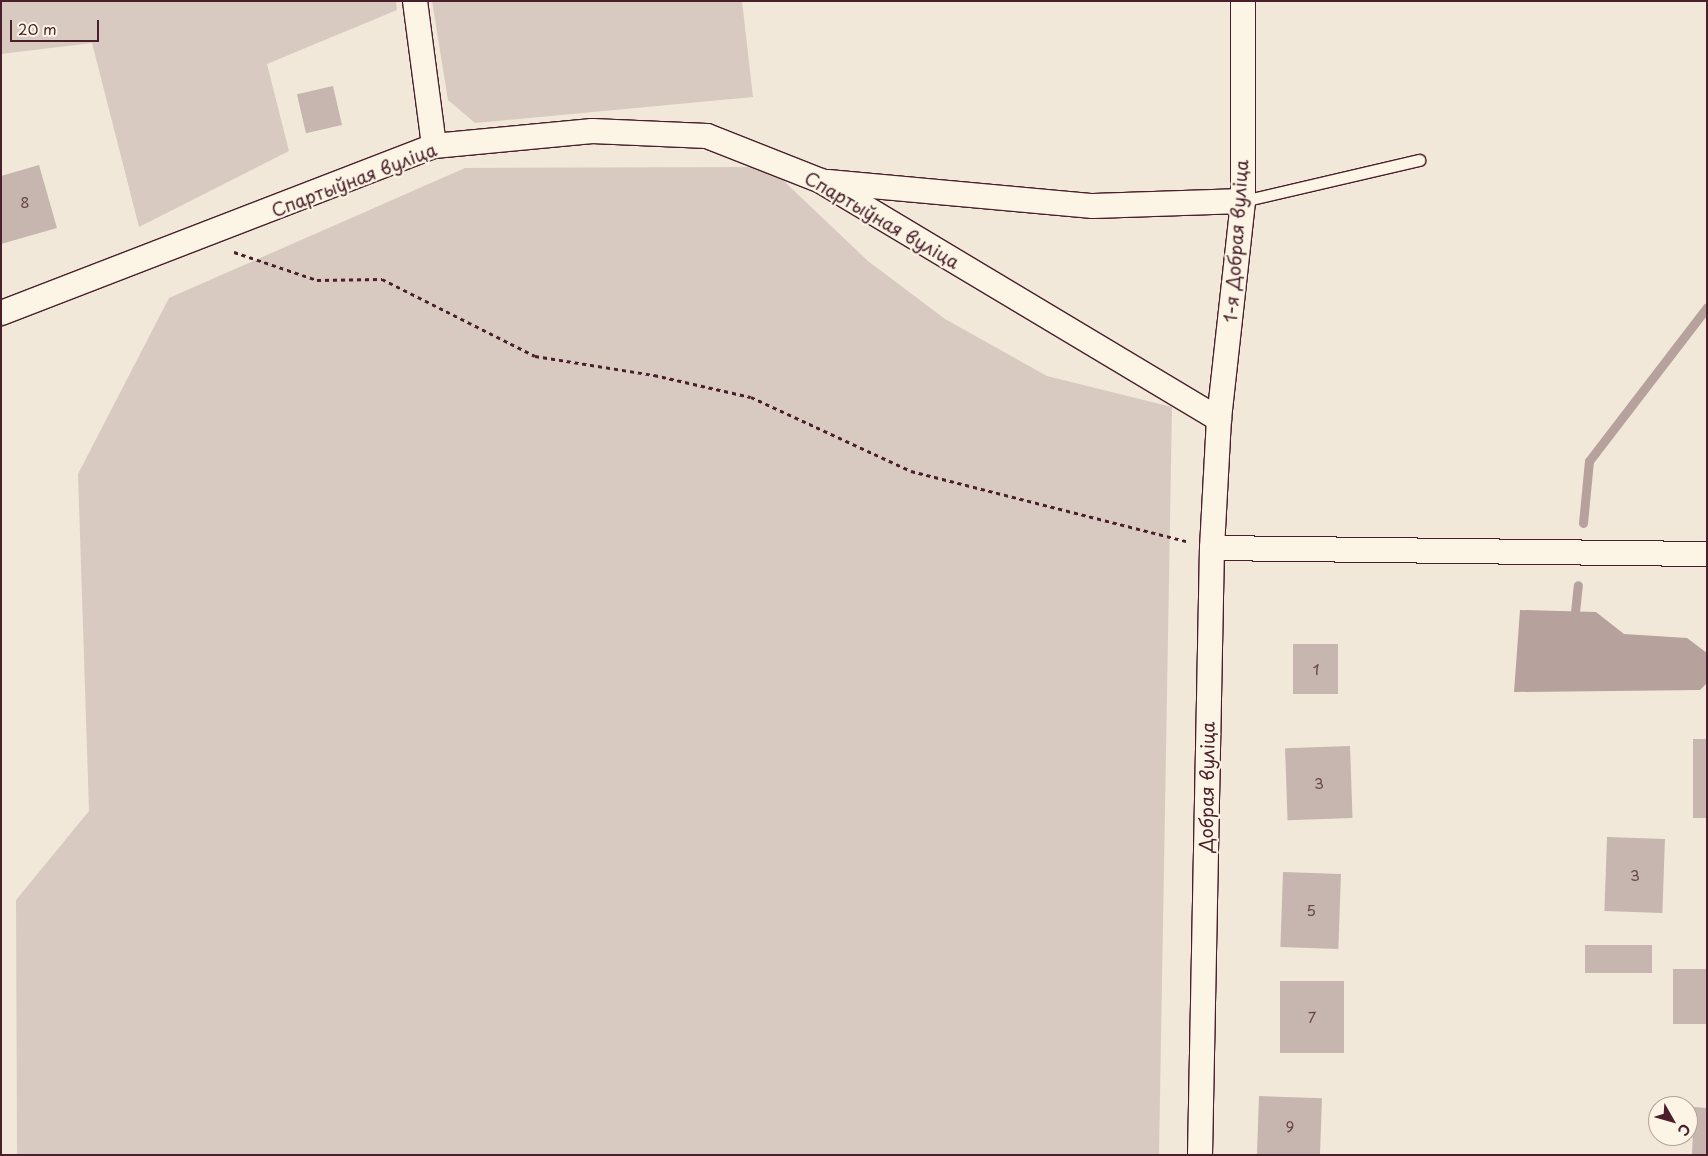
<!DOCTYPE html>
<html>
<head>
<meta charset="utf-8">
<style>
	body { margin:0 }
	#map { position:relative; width:1708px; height:1156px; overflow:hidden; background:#f1e8da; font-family:"Playpen Sans",sans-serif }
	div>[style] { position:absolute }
	.green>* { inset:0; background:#d8cac0 }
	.water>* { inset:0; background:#b6a19c }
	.stream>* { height:9px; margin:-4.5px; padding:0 4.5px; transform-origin:4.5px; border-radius:4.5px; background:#b6a19c }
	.building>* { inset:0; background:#c7b6af; transform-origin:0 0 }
	.path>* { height:3px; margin-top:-1.5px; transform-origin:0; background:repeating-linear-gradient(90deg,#4a1f2b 0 4px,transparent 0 8px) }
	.roads { filter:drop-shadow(1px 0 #4a1f2b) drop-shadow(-1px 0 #4a1f2b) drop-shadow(0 1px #4a1f2b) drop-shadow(0 -1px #4a1f2b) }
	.lane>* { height:11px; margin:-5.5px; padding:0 5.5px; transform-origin:5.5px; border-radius:5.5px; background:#fcf5e5 }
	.street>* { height:24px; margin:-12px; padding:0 12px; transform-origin:12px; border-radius:12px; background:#fcf5e5 }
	span { translate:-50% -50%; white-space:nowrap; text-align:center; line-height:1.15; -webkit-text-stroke:4.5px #fcf5e5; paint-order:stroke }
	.number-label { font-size:15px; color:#69454c }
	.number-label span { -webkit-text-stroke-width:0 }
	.street-label { font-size:18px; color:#4a1f2b }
	.frame { position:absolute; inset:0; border:2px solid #4a1f2b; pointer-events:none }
	.north { position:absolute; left:1648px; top:1096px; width:50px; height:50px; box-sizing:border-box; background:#fcf5e5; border:1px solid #b59f9b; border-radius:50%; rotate:128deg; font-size:14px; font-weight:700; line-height:20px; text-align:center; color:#4a1f2b }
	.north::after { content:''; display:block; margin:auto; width:18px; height:22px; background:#4a1f2b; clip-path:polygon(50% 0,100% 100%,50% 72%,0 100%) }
	.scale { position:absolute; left:10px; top:20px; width:89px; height:22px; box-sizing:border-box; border:2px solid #4a1f2b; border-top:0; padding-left:6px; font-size:15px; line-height:18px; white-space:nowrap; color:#4a1f2b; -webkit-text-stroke:4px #fcf5e5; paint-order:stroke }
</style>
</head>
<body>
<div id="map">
	<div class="green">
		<i style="clip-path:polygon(1px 1px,396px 1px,397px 10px,267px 64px,289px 151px,139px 227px,92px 43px,1px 54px)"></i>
		<i style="clip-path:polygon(432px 1px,742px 1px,753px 97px,475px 123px,448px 100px)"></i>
		<i style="clip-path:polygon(769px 167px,868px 261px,945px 319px,1047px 376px,1172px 407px,1159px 1155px,17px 1155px,16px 900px,89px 811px,78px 474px,169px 298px,465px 168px)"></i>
	</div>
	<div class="water">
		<i style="clip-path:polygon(1520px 610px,1596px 612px,1624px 634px,1687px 638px,1707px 653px,1707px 683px,1700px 690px,1514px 692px)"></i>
	</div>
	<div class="stream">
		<i style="left:1583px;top:523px;width:62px;rotate:-84.5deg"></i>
		<i style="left:1589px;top:461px;width:194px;rotate:-52.5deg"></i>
		<i style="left:1575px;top:612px;width:27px;rotate:-84deg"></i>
	</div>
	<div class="building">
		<i style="left:333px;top:86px;width:40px;height:37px;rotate:77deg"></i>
		<i style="clip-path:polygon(39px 165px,57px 228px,1px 244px,1px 176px)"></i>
		<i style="left:1293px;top:644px;width:45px;height:50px"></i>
		<i style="left:1693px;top:739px;width:14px;height:79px"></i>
		<i style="left:1350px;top:746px;width:72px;height:65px;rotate:88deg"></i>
		<i style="left:1607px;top:837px;width:58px;height:74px;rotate:2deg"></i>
		<i style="left:1283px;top:872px;width:58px;height:75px;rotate:2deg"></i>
		<i style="left:1585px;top:945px;width:67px;height:28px"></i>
		<i style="left:1673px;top:969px;width:34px;height:55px"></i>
		<i style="left:1280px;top:981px;width:64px;height:72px"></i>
		<i style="left:1259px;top:1096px;width:63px;height:59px;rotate:2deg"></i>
		<i style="clip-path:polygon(1694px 1107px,1707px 1108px,1707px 1155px,1692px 1155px)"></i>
	</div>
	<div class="path">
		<i style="left:234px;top:252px;width:88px;rotate:18.6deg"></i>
		<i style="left:317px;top:280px;width:65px;rotate:-0.9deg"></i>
		<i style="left:382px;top:279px;width:171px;rotate:26.7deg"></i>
		<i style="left:535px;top:356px;width:121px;rotate:9.1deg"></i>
		<i style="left:654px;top:375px;width:99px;rotate:12.8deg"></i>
		<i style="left:751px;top:397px;width:176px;rotate:24.8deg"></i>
		<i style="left:911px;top:471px;width:284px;rotate:14.3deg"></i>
	</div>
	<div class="roads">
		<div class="lane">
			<i style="left:1243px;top:201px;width:181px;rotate:-13.1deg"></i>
		</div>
		<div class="street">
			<i style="left:415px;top:1px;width:146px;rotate:82.5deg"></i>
			<i style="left:828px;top:182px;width:266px;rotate:5.2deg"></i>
			<i style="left:1093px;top:206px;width:150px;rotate:-1.9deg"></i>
			<i style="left:1px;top:313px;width:464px;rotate:-21.1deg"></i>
			<i style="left:434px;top:146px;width:159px;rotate:-5.4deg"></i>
			<i style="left:592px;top:131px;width:115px;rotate:2.5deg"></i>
			<i style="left:707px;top:136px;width:123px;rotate:21.5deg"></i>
			<i style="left:821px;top:181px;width:464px;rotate:30.9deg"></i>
			<i style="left:1212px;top:548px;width:495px;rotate:0.7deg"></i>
			<i style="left:1200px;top:1155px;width:607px;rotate:-88.87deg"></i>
			<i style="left:1212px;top:548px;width:129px;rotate:-86.9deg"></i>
			<i style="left:1219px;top:419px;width:219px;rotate:-83.7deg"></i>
			<i style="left:1243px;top:201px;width:200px;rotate:-90deg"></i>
		</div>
	</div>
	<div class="number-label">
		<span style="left:25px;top:202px">8</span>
		<span style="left:1316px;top:669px">1</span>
		<span style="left:1319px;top:783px">3</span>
		<span style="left:1635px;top:875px">3</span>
		<span style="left:1311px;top:910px">5</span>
		<span style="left:1312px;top:1017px">7</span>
		<span style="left:1290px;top:1126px">9</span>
	</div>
	<div class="street-label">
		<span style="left:354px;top:180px;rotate:-21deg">Спартыўная вуліца</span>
		<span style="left:882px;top:220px;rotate:30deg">Спартыўная вуліца</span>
		<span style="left:1236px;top:241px;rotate:-86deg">1-я Добрая вуліца</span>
		<span style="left:1207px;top:787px;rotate:-89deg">Добрая вуліца</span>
	</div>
	<div class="frame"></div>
	<div class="north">С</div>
	<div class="scale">20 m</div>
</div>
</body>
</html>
